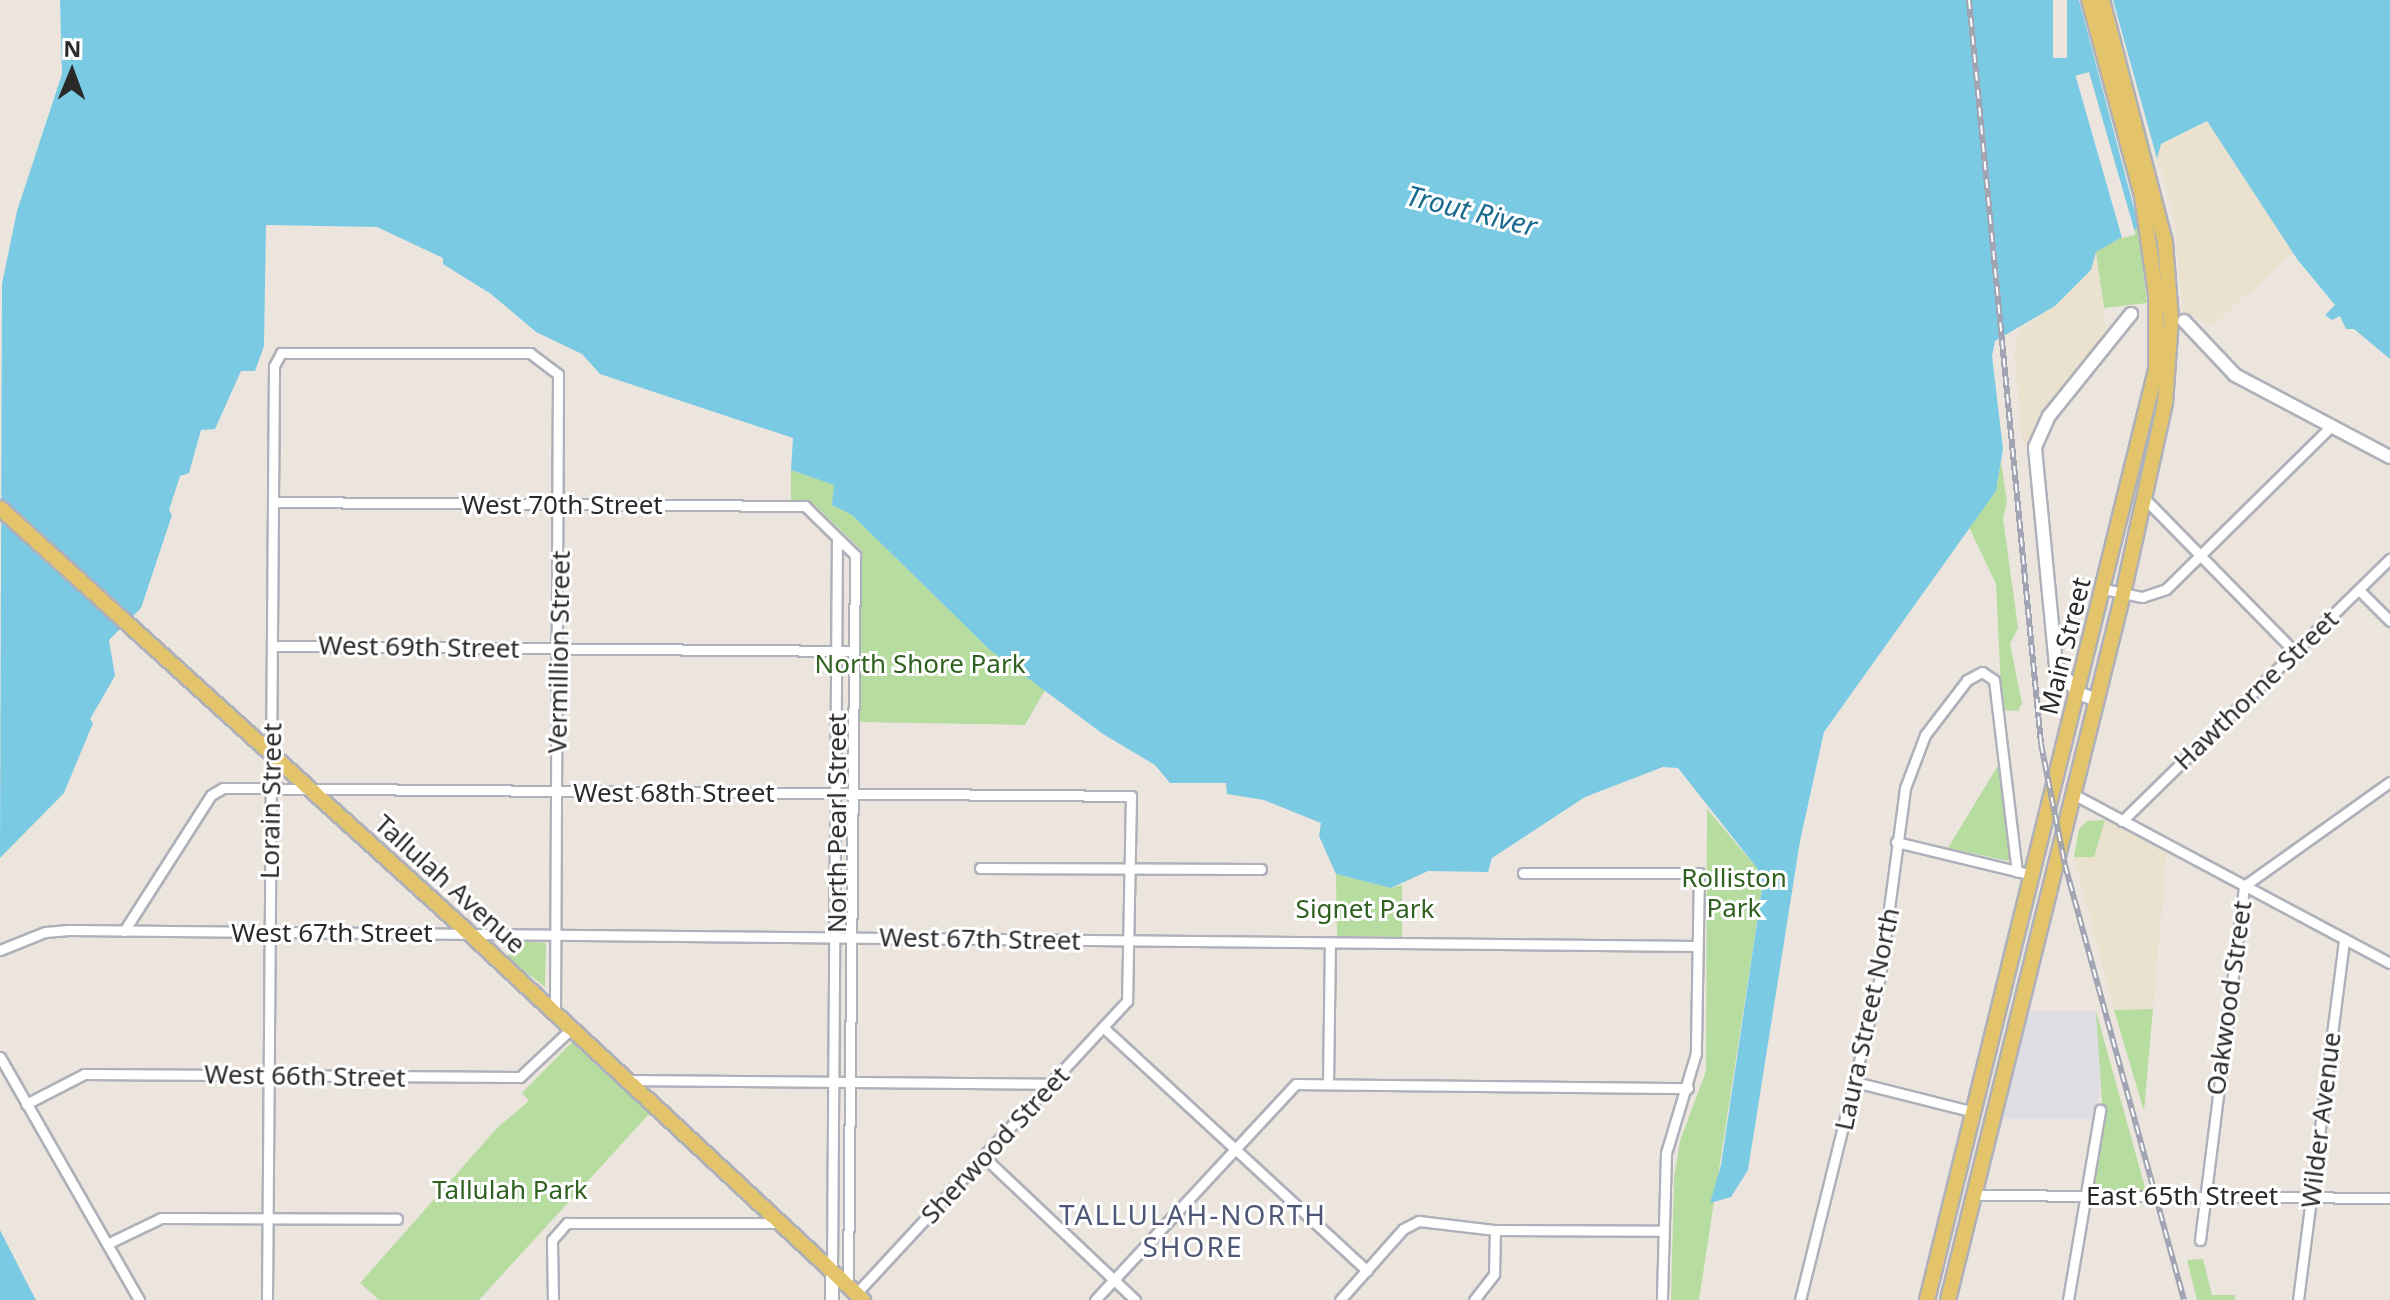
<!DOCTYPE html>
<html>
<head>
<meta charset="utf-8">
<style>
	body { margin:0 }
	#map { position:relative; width:2390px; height:1300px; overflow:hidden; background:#ebe5de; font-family:"Noto Sans",sans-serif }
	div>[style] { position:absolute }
	.industrial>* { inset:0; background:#dfdee4 }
	.education>* { inset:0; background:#ebe1cf }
	.green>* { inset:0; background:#b6dca0 }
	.water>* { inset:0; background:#7bcae3 }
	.pier>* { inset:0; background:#ebe5de; transform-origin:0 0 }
	.roads { filter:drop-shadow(2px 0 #aeb0ba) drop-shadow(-2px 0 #aeb0ba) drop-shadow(0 2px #aeb0ba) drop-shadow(0 -2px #aeb0ba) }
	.street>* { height:9px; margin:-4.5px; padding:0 4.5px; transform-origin:4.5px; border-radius:4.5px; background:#fff }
	.secondary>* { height:12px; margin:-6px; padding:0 6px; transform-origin:6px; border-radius:6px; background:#fff }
	.primary>* { height:14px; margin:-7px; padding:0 7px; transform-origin:7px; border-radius:7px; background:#e3c46b }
	.rail>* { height:6px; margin-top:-3px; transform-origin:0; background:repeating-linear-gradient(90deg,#fff 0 9px,#a1a4b3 0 18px); box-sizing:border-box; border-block:2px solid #a1a4b3 }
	span { translate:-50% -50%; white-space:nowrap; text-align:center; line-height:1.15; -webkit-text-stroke:6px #fff; paint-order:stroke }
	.street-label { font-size:26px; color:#2a2a2a }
	.park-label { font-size:26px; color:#306121 }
	.water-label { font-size:28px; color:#1a6a8f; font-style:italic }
	.neighbourhood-label { font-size:28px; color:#4f5777; letter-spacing:2px }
	.north { position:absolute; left:32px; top:32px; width:80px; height:80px; -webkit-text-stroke:6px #fff; paint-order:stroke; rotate:1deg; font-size:22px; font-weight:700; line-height:32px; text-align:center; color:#2a2a2a }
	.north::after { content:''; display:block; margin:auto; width:28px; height:36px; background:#2a2a2a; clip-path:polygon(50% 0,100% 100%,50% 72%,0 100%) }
</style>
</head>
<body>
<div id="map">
	<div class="industrial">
		<i style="clip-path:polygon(2027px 1011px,2096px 1011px,2103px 1077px,2094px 1119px,2000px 1119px)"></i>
	</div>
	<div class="education">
		<i style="clip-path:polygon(2207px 121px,2293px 253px,2212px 326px,2183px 312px,2172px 205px,2157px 157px,2161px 144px)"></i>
		<i style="clip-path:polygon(2096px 252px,2107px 337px,2037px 423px,2029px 443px,2023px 444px,2014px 352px,2019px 330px,2055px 306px,2091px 270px)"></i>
		<i style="clip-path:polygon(2105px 820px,2167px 851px,2153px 1009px,2114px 1010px,2074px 857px,2094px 857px)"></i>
	</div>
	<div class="green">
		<i style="clip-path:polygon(2138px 228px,2147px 303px,2104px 308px,2096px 252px)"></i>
		<i style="clip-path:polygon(2001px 461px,2007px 502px,2003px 518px,2018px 628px,2010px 644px,2022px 703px,2018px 711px,2002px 710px,1996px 584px,1969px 527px,1996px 491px)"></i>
		<i style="clip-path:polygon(791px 470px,835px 485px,832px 505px,852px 515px,990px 650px,1045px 690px,1025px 725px,859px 722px,862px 551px,816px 506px,791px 500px)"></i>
		<i style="clip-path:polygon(2000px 762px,2012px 853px,2008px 861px,1948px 848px)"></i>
		<i style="clip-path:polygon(1707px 809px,1757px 868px,1762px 889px,1699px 1300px,1671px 1300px,1674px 1178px,1680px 1141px,1706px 1071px)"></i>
		<i style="clip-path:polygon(2105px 820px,2094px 857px,2074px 857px,2079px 829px,2087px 821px)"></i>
		<i style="clip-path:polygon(1336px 874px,1391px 888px,1402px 885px,1402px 937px,1337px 936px)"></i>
		<i style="clip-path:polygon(513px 941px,546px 943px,545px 987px,508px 958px)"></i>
		<i style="clip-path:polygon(2153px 1009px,2144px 1111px,2114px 1010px)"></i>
		<i style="clip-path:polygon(2096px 1011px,2146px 1191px,2099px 1191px,2092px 1185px,2103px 1117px)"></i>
		<i style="clip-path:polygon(573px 1041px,650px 1113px,479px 1300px,379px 1300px,360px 1283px,498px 1127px,529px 1101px,522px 1093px)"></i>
		<i style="clip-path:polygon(2203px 1259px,2212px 1295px,2235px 1295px,2235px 1300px,2197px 1300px,2187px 1260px)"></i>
	</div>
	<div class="water">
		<i style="clip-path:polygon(60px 0,2390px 0,2390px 359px,2354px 329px,2346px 329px,2340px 316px,2332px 320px,2325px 315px,2335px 305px,2297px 259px,2207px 121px,2161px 144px,2138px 228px,2096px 252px,2091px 270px,2055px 306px,1995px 341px,1992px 356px,2003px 449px,1996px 491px,1824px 732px,1800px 841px,1748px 1170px,1731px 1197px,1710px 1203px,1721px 1165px,1762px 889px,1757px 868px,1678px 768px,1663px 767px,1585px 797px,1492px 858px,1488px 872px,1428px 871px,1391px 888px,1336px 874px,1319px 836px,1321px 823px,1264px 800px,1227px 794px,1226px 783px,1170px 783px,1155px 765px,1103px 734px,990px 650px,852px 515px,832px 505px,834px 485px,791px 470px,793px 438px,600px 374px,582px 354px,536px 332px,491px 294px,443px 264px,443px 258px,377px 227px,266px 225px,264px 346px,255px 371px,241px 371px,215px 429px,201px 430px,189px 473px,180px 476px,169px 510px,172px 515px,141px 608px,109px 640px,115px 676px,90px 719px,93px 723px,64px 793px,0 858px,2px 284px,17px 211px,62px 74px)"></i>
		<i style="clip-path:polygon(0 1230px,27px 1283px,36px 1300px,0 1300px)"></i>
	</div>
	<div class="pier">
		<i style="left:2053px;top:0;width:14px;height:58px"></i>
		<i style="clip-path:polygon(2079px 0,2113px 0,2159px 166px,2140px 231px)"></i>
		<i style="left:2089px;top:72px;width:169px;height:14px;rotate:74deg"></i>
	</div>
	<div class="roads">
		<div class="street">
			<i style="left:2146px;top:500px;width:213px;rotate:45.6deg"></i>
			<i style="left:274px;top:502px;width:531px;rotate:0.43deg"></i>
			<i style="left:805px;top:506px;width:70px;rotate:44.4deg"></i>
			<i style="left:855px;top:555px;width:731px;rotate:90.55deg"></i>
			<i style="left:2104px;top:589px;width:39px;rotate:12deg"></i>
			<i style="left:2142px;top:597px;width:25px;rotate:-18deg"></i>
			<i style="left:2166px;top:589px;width:229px;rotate:-44.6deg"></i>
			<i style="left:2359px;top:590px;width:44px;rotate:45deg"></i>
			<i style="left:272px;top:646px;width:582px;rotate:0.49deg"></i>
			<i style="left:2073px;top:794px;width:359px;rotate:28.1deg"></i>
			<i style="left:2122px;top:821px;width:375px;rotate:-44.4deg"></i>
			<i style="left:1896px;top:842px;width:140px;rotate:13.6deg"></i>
			<i style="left:980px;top:868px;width:281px;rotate:0.2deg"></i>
			<i style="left:1523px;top:873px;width:176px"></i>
			<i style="left:1699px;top:873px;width:180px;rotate:91deg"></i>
			<i style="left:1696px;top:1053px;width:104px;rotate:106.7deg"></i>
			<i style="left:1666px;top:1153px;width:147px;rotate:91.6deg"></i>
			<i style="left:124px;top:931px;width:161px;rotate:-57.4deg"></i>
			<i style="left:211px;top:795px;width:14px;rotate:-30deg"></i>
			<i style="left:223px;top:788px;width:908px;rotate:0.5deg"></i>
			<i style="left:1131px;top:796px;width:205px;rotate:91.1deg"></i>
			<i style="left:1127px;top:1001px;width:399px;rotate:132.8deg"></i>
			<i style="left:0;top:950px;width:48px;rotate:-21.8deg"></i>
			<i style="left:45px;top:932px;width:24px;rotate:-5deg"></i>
			<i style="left:69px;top:930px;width:1628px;rotate:0.56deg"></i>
			<i style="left:1104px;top:1028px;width:358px;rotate:42.7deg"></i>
			<i style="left:0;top:1057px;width:280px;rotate:60.2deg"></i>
			<i style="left:627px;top:1080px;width:424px;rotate:0.5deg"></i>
			<i style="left:1855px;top:1082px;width:123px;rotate:14.1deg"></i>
			<i style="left:1328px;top:1084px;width:141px;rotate:-89.2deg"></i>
			<i style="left:26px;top:1104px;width:65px;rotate:-27.3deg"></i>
			<i style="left:84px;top:1074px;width:436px;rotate:0.4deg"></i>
			<i style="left:520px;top:1077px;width:70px;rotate:-43.3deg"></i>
			<i style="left:984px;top:1157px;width:208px;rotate:43.4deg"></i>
			<i style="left:1974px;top:1195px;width:416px;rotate:0.4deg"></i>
			<i style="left:2200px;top:1240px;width:357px;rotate:-82.9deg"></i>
			<i style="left:2244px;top:886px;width:179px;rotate:-35.5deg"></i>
			<i style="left:107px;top:1244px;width:60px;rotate:-25.7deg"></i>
			<i style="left:161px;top:1218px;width:236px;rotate:0.2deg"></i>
			<i style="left:832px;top:1270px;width:731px;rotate:-89.61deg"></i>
			<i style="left:267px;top:1300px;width:934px;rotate:-89.57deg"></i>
			<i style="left:274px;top:366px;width:15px;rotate:-62deg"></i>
			<i style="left:281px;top:353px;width:249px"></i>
			<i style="left:530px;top:353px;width:35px;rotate:37deg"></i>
			<i style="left:558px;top:374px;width:639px;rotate:90.27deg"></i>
			<i style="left:553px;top:1300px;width:60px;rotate:-91deg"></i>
			<i style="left:552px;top:1240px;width:23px;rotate:-49deg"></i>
			<i style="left:567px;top:1223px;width:212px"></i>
			<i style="left:1095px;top:1300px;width:295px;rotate:-47.1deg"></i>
			<i style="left:1296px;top:1084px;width:392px;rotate:0.6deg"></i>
			<i style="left:1340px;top:1300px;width:95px;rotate:-48.4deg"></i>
			<i style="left:1403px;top:1229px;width:18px;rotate:-27deg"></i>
			<i style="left:1419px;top:1221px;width:77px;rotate:6.8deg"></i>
			<i style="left:1495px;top:1230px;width:167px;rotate:0.3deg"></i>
			<i style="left:1474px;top:1300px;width:33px;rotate:-52deg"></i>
			<i style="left:1494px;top:1274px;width:44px;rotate:-88.7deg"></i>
			<i style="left:1800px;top:1300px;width:334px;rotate:-76.1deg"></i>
			<i style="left:1880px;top:976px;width:190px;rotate:-82.4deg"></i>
			<i style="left:1905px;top:788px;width:57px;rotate:-69.3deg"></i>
			<i style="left:1925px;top:735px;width:69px;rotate:-52.6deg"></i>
			<i style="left:1967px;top:680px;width:17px;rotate:-28deg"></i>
			<i style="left:1982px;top:672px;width:14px;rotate:34deg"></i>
			<i style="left:1994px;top:680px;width:193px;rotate:83.2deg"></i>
			<i style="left:2068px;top:1300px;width:193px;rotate:-80.4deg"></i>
			<i style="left:2298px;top:1300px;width:364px;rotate:-82.7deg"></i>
		</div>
		<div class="secondary">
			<i style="left:2184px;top:321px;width:74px;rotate:46.6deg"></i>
			<i style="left:2235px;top:375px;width:175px;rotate:27.9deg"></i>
			<i style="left:2097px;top:700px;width:20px;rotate:-160deg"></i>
			<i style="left:2078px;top:693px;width:35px;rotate:-129deg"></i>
			<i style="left:2056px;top:666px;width:220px;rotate:-95.5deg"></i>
			<i style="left:2035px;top:447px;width:34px;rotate:-66deg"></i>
			<i style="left:2049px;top:416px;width:131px;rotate:-51.2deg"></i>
			<i style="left:832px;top:1300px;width:30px;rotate:-90deg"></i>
		</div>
		<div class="primary">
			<i style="left:0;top:508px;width:634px;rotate:42.19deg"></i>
			<i style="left:470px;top:934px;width:537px;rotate:42.96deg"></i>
			<i style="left:1927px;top:1300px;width:958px;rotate:-76.17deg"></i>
			<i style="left:2156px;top:370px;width:75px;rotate:-90deg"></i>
			<i style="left:2156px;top:295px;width:100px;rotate:-98deg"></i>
			<i style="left:2142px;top:196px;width:203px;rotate:-105.1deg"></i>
			<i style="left:1948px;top:1300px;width:727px;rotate:-76.08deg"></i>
			<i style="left:2123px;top:594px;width:196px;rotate:-77.6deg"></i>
			<i style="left:2165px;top:403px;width:84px;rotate:-85.9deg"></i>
			<i style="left:2171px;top:319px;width:77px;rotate:-94.5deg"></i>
			<i style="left:2165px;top:242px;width:250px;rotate:-104.6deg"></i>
		</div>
	</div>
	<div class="rail">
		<i style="left:1969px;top:0;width:747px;rotate:84.47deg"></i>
		<i style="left:2041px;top:744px;width:123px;rotate:78.8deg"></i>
		<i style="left:2065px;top:865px;width:451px;rotate:74.7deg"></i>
	</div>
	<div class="street-label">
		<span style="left:562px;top:505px">West 70th Street</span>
		<span style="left:2065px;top:646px;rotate:-76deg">Main Street</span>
		<span style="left:419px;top:647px;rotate:1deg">West 69th Street</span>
		<span style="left:559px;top:652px;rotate:-89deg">Vermillion Street</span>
		<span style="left:2256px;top:690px;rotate:-44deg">Hawthorne Street</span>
		<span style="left:674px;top:793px">West 68th Street</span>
		<span style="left:271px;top:801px;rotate:-89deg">Lorain Street</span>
		<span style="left:837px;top:823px;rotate:-90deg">North Pearl Street</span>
		<span style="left:450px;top:884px;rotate:42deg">Tallulah Avenue</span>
		<span style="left:332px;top:933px">West 67th Street</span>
		<span style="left:980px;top:939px;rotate:1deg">West 67th Street</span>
		<span style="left:2229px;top:998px;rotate:-82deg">Oakwood Street</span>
		<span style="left:1867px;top:1019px;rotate:-78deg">Laura Street North</span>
		<span style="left:305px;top:1076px;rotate:1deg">West 66th Street</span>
		<span style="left:2321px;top:1120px;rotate:-83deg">Wilder Avenue</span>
		<span style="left:995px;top:1145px;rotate:-47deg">Sherwood Street</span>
		<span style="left:2182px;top:1196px">East 65th Street</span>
	</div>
	<div class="park-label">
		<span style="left:920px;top:664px">North Shore Park</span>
		<span style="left:1734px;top:893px">Rolliston<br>Park</span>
		<span style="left:1365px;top:909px">Signet Park</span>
		<span style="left:510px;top:1190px">Tallulah Park</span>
	</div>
	<div class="water-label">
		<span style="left:1472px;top:210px;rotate:14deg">Trout River</span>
	</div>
	<div class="neighbourhood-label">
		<span style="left:1193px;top:1230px">TALLULAH-NORTH<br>SHORE</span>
	</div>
	<div class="north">N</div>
</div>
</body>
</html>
